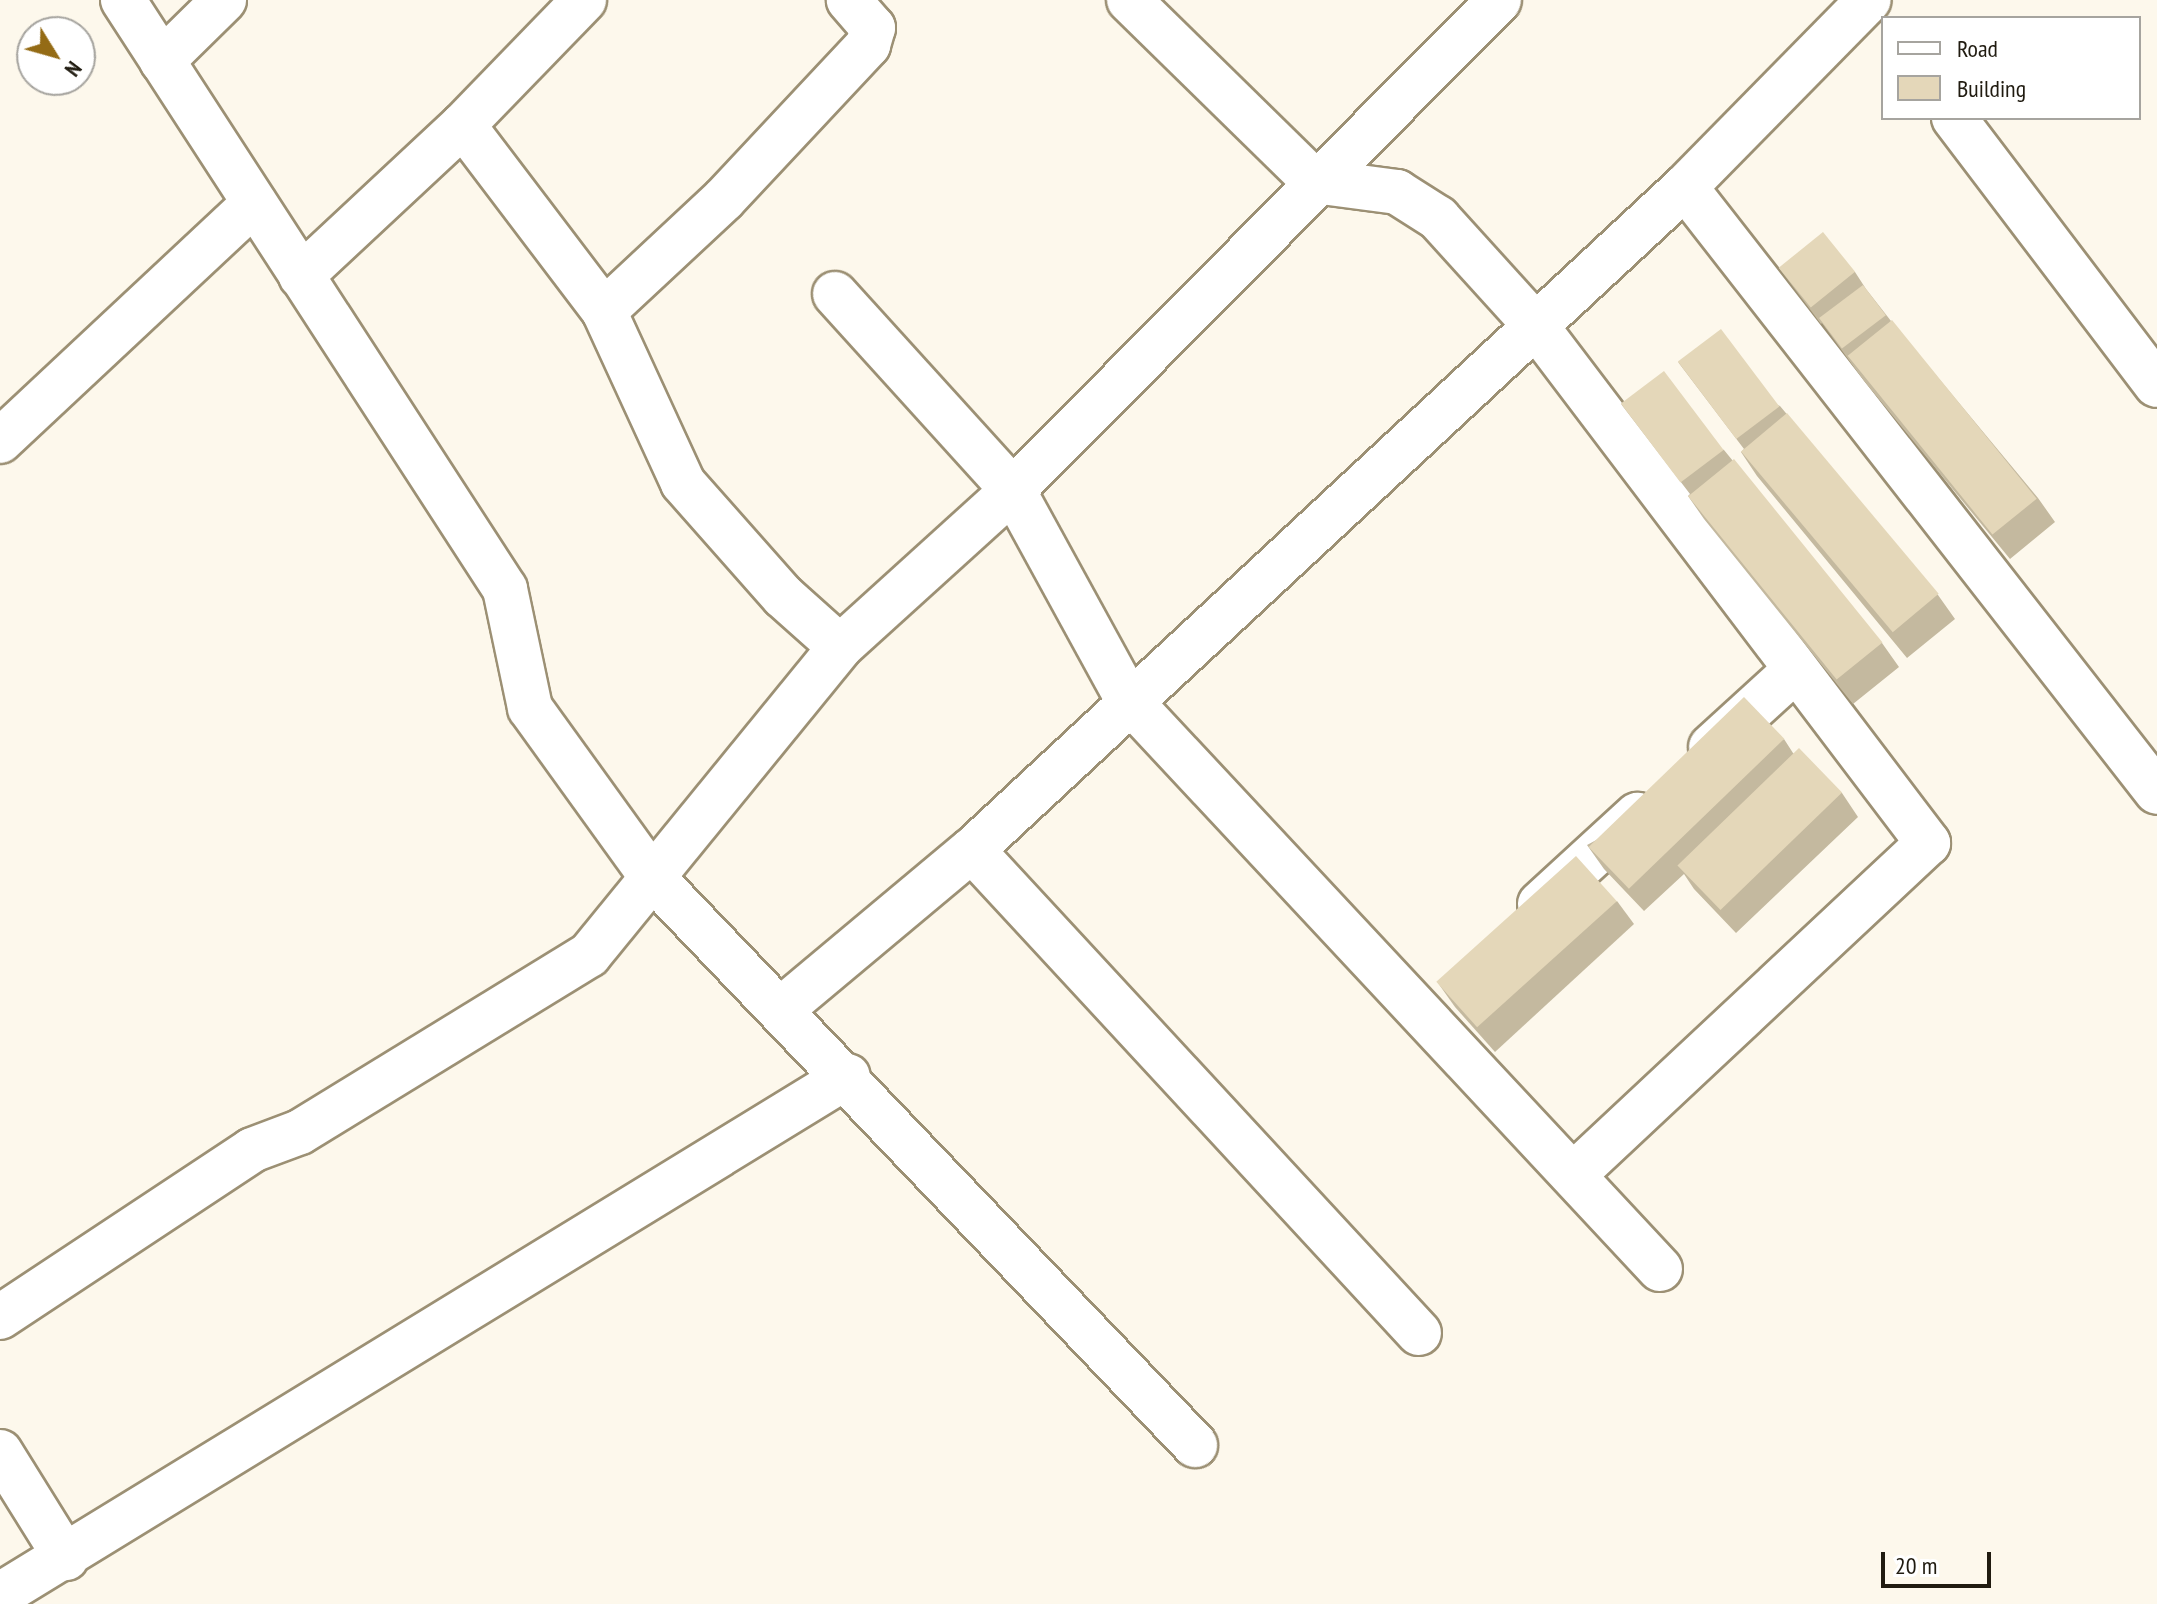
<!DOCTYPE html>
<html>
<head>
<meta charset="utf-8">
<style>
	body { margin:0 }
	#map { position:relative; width:2157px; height:1604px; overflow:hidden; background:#fdf8ec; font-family:"PT Sans Narrow",sans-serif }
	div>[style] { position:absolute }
	.roads { filter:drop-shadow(2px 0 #9c9074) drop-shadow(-2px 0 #9c9074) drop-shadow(0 2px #9c9074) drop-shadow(0 -2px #9c9074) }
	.minor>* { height:44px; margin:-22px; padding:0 22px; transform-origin:22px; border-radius:22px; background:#fff }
	.wall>* { inset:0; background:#c4b99f }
	.building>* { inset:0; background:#e4d7b9; transform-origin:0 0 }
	span { translate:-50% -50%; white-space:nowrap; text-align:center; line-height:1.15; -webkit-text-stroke:6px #fff; paint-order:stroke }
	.legend { position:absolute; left:1881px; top:16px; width:260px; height:104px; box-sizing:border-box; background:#fff; border:2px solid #a6a49f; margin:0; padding:10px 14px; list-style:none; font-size:24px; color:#201b10 }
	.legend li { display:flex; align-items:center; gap:16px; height:40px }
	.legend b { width:40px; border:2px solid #a6a49f }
	.north { position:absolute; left:16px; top:16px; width:80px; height:80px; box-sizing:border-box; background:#fff; border:2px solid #a6a49f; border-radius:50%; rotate:127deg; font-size:22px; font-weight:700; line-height:32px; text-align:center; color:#201b10 }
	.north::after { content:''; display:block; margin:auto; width:28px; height:36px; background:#946b15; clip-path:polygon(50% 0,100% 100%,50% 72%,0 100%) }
	.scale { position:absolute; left:1881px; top:1552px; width:110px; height:36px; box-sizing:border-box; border:4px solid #201b10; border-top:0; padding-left:10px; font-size:24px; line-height:28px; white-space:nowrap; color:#201b10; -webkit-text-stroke:6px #fff; paint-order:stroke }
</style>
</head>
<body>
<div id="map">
	<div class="roads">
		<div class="minor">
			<i style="left:123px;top:0;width:702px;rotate:57.03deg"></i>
			<i style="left:505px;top:589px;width:122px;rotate:78.1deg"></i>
			<i style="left:530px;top:708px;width:208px;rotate:54.2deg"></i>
			<i style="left:652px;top:877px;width:786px;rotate:46.29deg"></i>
			<i style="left:1129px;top:0;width:259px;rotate:44.4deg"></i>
			<i style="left:1314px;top:181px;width:84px;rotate:7.5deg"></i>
			<i style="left:1397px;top:192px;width:49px;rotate:32.4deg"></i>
			<i style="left:1438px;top:218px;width:146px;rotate:47.8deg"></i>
			<i style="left:1536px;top:326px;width:649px;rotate:52.83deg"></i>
			<i style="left:1928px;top:843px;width:486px;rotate:136.9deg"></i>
			<i style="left:162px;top:61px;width:87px;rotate:-44.5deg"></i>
			<i style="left:1954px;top:118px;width:335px;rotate:52.8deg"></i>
			<i style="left:463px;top:125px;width:174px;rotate:-45.9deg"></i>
			<i style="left:1685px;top:187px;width:767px;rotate:52.04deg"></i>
			<i style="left:301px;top:276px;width:221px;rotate:-43deg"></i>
			<i style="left:463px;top:125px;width:233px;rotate:52.8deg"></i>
			<i style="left:604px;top:311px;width:189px;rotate:65.3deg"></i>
			<i style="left:683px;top:483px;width:151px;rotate:48.5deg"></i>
			<i style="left:783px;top:596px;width:76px;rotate:41.8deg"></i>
			<i style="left:835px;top:294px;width:265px;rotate:47.8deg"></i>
			<i style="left:1013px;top:490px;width:237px;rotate:61.3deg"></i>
			<i style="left:1127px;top:698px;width:781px;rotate:46.97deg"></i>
			<i style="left:604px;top:311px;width:164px;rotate:-43deg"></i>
			<i style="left:724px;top:199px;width:211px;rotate:-46.9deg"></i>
			<i style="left:868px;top:45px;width:18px;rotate:-74deg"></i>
			<i style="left:873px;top:28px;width:37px;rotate:-131deg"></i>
			<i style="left:0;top:441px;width:348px;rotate:-43.1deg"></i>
			<i style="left:1711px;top:747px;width:110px;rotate:-42.4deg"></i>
			<i style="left:972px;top:850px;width:658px;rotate:47.22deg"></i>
			<i style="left:1540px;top:904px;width:132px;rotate:-42.5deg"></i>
			<i style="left:784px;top:1007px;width:245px;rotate:-39.9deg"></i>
			<i style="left:972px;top:850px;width:974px;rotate:-42.92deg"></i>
			<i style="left:1685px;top:187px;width:262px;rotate:-45.5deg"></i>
			<i style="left:0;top:1317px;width:302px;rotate:-33.5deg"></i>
			<i style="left:252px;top:1150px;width:51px;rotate:-20.6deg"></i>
			<i style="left:300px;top:1132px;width:339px;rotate:-31.5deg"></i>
			<i style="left:589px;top:955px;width:397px;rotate:-50.8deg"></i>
			<i style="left:840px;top:647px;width:234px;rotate:-42.2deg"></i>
			<i style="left:1013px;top:490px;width:690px;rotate:-45.23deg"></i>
			<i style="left:0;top:1452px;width:125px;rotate:58.1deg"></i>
			<i style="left:0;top:1595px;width:994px;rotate:-31.47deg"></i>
		</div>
	</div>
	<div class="wall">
		<i style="clip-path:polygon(1779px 268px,1855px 272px,1866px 289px,1891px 321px,2038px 498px,2055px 522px,2010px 559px,1864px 381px,1822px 323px,1821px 324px)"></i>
		<i style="clip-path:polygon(1678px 362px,1780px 406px,1938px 595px,1955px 619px,1907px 658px,1757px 476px,1741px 452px,1744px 449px)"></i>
		<i style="clip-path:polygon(1621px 404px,1724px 450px,1882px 643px,1899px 667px,1853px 704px,1704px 519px,1688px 496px,1690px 494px)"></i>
		<i style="clip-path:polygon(1784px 739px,1793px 753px,1842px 793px,1858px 817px,1736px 933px,1694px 889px,1684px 874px,1644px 911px,1604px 869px,1587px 845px)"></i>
		<i style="clip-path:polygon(1617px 901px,1634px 924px,1495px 1052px,1455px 1007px,1438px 983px)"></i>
	</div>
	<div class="building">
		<i style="left:1823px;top:232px;width:51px;height:57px;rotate:51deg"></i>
		<i style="left:1863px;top:285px;width:38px;height:55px;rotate:53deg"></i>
		<i style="left:1892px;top:320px;width:230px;height:57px;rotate:51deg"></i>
		<i style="left:1721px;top:329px;width:97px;height:54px;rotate:53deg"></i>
		<i style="left:1664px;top:371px;width:99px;height:54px;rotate:53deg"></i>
		<i style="left:1787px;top:413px;width:236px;height:60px;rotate:50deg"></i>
		<i style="left:1734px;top:459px;width:236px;height:59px;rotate:51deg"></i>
		<i style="left:1744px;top:697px;width:58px;height:216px;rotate:46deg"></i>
		<i style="left:1799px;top:748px;width:62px;height:169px;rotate:46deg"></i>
		<i style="left:1576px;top:856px;width:61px;height:188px;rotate:48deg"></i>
	</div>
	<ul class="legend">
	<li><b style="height:10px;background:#fff"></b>Road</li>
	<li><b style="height:22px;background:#e4d7b9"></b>Building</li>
	</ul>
	<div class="north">N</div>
	<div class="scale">20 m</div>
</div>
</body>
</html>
